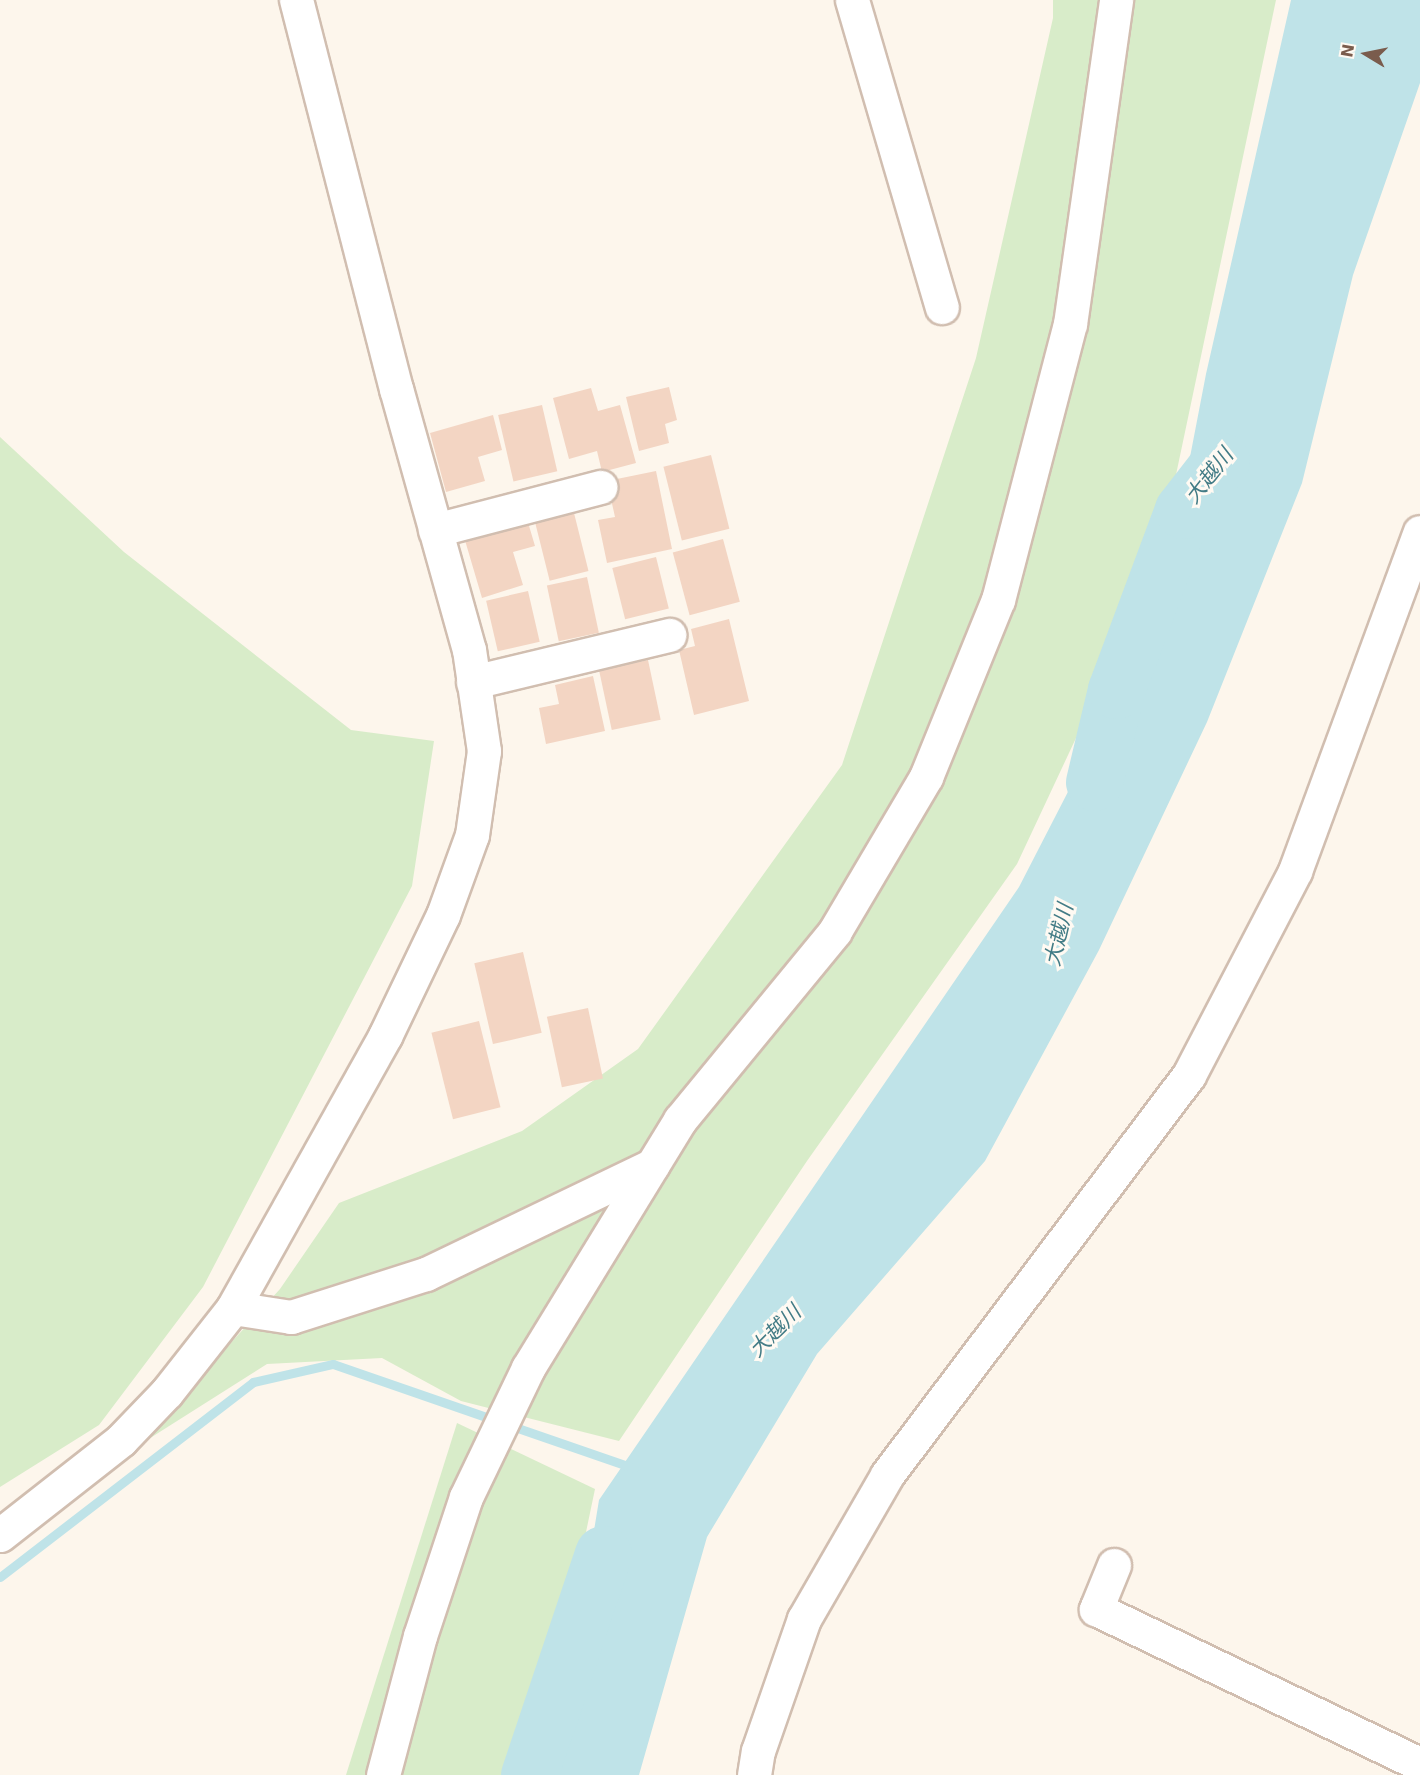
<!DOCTYPE html>
<html>
<head>
<meta charset="utf-8">
<style>
	body { margin:0 }
	#map { position:relative; width:1420px; height:1775px; overflow:hidden; background:#fdf6ec; font-family:"DejaVu Sans","Noto Sans JP",sans-serif }
	div>[style] { position:absolute }
	.green>* { inset:0; background:#d8ecc9 }
	.water>* { inset:0; background:#bfe3e8 }
	.stream>* { height:9px; margin:-4.5px; padding:0 4.5px; transform-origin:4.5px; border-radius:4.5px; background:#bfe3e8 }
	.river>* { height:57px; margin:-28.5px; padding:0 28.5px; transform-origin:28.5px; border-radius:28.5px; background:#bfe3e8 }
	.building>* { inset:0; background:#f3d5c3; transform-origin:0 0 }
	.roads { filter:drop-shadow(2px 0 #d1beb0) drop-shadow(-2px 0 #d1beb0) drop-shadow(0 2px #d1beb0) drop-shadow(0 -2px #d1beb0) }
	.street>* { height:33px; margin:-16.5px; padding:0 16.5px; transform-origin:16.5px; border-radius:16.5px; background:#fff }
	.secondary>* { height:33px; margin:-16.5px; padding:0 16.5px; transform-origin:16.5px; border-radius:16.5px; background:#fff }
	span { translate:-50% -50%; white-space:nowrap; text-align:center; line-height:1.15; -webkit-text-stroke:6px #fffaf3; paint-order:stroke }
	.water-label { font-size:21px; color:#437c86; font-style:italic }
	.north { position:absolute; left:1336px; top:24px; width:60px; height:60px; -webkit-text-stroke:4px #fffaf3; paint-order:stroke; rotate:280deg; font-size:16px; font-weight:700; line-height:24px; text-align:center; color:#7a5c4d }
	.north::after { content:''; display:block; margin:auto; width:21px; height:27px; background:#7a5c4d; clip-path:polygon(50% 0,100% 100%,50% 72%,0 100%) }
</style>
</head>
<body>
<div id="map">
	<div class="green">
		<i style="clip-path:polygon(1053px 0,1276px 0,1173px 489px,1113px 659px,1017px 864px,807px 1161px,619px 1441px,461px 1401px,382px 1358px,267px 1364px,136px 1447px,280px 1289px,339px 1203px,522px 1131px,638px 1049px,842px 765px,976px 358px,1053px 18px)"></i>
		<i style="clip-path:polygon(0 437px,124px 552px,351px 730px,434px 741px,412px 886px,203px 1287px,99px 1425px,0 1487px)"></i>
		<i style="clip-path:polygon(457px 1423px,595px 1489px,581px 1556px,515px 1775px,346px 1775px)"></i>
	</div>
	<div class="water">
		<i style="clip-path:polygon(1291px 0,1420px 0,1420px 83px,1353px 275px,1302px 483px,1207px 722px,1099px 950px,985px 1161px,817px 1354px,707px 1537px,639px 1775px,554px 1775px,599px 1500px,1019px 887px,1160px 613px,1206px 374px)"></i>
	</div>
	<div class="stream">
		<i style="left:0;top:1577px;width:319px;rotate:-37.6deg"></i>
		<i style="left:253px;top:1382px;width:82px;rotate:-12.7deg"></i>
		<i style="left:333px;top:1364px;width:318px;rotate:19.1deg"></i>
	</div>
	<div class="river">
		<i style="left:1094px;top:782px;width:95px;rotate:-76.6deg"></i>
		<i style="left:1116px;top:690px;width:192px;rotate:-69.6deg"></i>
		<i style="left:1183px;top:510px;width:62px;rotate:-52.2deg"></i>
		<i style="left:529px;top:1775px;width:233px;rotate:-71.5deg"></i>
	</div>
	<div class="building">
		<i style="clip-path:polygon(669px 387px,677px 420px,665px 424px,669px 443px,639px 451px,626px 397px)"></i>
		<i style="clip-path:polygon(591px 388px,598px 411px,620px 405px,636px 463px,602px 472px,597px 451px,569px 459px,553px 398px)"></i>
		<i style="left:542px;top:405px;width:68px;height:45px;rotate:77deg"></i>
		<i style="clip-path:polygon(493px 415px,502px 450px,478px 457px,485px 481px,446px 492px,430px 433px)"></i>
		<i style="left:711px;top:455px;width:76px;height:49px;rotate:76deg"></i>
		<i style="clip-path:polygon(656px 471px,672px 549px,607px 563px,598px 520px,615px 517px,607px 481px)"></i>
		<i style="left:573px;top:509px;width:64px;height:40px;rotate:76deg"></i>
		<i style="clip-path:polygon(527px 519px,535px 546px,513px 552px,523px 585px,482px 598px,464px 537px)"></i>
		<i style="left:723px;top:539px;width:65px;height:52px;rotate:75deg"></i>
		<i style="left:656px;top:557px;width:53px;height:45px;rotate:76deg"></i>
		<i style="left:587px;top:577px;width:57px;height:41px;rotate:78deg"></i>
		<i style="left:528px;top:591px;width:52px;height:43px;rotate:77deg"></i>
		<i style="clip-path:polygon(729px 619px,749px 701px,694px 715px,679px 650px,695px 646px,691px 629px)"></i>
		<i style="left:648px;top:660px;width:61px;height:50px;rotate:78deg"></i>
		<i style="clip-path:polygon(593px 676px,605px 731px,546px 744px,539px 708px,559px 704px,555px 685px)"></i>
		<i style="left:523px;top:952px;width:83px;height:50px;rotate:77deg"></i>
		<i style="left:588px;top:1008px;width:72px;height:42px;rotate:78deg"></i>
		<i style="left:479px;top:1021px;width:89px;height:49px;rotate:76deg"></i>
	</div>
	<div class="roads">
		<div class="street">
			<i style="left:852px;top:0;width:320px;rotate:73.7deg"></i>
			<i style="left:435px;top:530px;width:171px;rotate:-14.6deg"></i>
			<i style="left:473px;top:682px;width:202px;rotate:-13.5deg"></i>
			<i style="left:233px;top:1308px;width:59px;rotate:8.8deg"></i>
			<i style="left:291px;top:1317px;width:142px;rotate:-17.7deg"></i>
			<i style="left:426px;top:1274px;width:251px;rotate:-25.7deg"></i>
			<i style="left:1114px;top:1565px;width:48px;rotate:112.2deg"></i>
			<i style="left:1096px;top:1609px;width:359px;rotate:25.6deg"></i>
			<i style="left:383px;top:1775px;width:144px;rotate:-75.1deg"></i>
			<i style="left:420px;top:1636px;width:146px;rotate:-71.7deg"></i>
			<i style="left:466px;top:1497px;width:143px;rotate:-64.3deg"></i>
			<i style="left:528px;top:1368px;width:291px;rotate:-58.5deg"></i>
			<i style="left:680px;top:1120px;width:244px;rotate:-50.6deg"></i>
			<i style="left:835px;top:931px;width:179px;rotate:-59.4deg"></i>
			<i style="left:926px;top:777px;width:191px;rotate:-67.9deg"></i>
			<i style="left:998px;top:600px;width:285px;rotate:-75.4deg"></i>
			<i style="left:1070px;top:324px;width:327px;rotate:-81.9deg"></i>
			<i style="left:754px;top:1775px;width:24px;rotate:-81deg"></i>
			<i style="left:758px;top:1751px;width:140px;rotate:-70.8deg"></i>
			<i style="left:804px;top:1619px;width:166px;rotate:-60deg"></i>
			<i style="left:887px;top:1475px;width:501px;rotate:-52.95deg"></i>
			<i style="left:1189px;top:1075px;width:230px;rotate:-62.5deg"></i>
			<i style="left:1295px;top:871px;width:361px;rotate:-69.8deg"></i>
		</div>
		<div class="secondary">
			<i style="left:0;top:1535px;width:154px;rotate:-38.1deg"></i>
			<i style="left:121px;top:1440px;width:66px;rotate:-46.2deg"></i>
			<i style="left:167px;top:1392px;width:107px;rotate:-51.8deg"></i>
			<i style="left:233px;top:1308px;width:312px;rotate:-60.8deg"></i>
			<i style="left:385px;top:1036px;width:134px;rotate:-64.4deg"></i>
			<i style="left:443px;top:915px;width:85px;rotate:-70.1deg"></i>
			<i style="left:472px;top:835px;width:85px;rotate:-81.9deg"></i>
			<i style="left:484px;top:751px;width:102px;rotate:-98.4deg"></i>
			<i style="left:469px;top:650px;width:271px;rotate:-105.6deg"></i>
			<i style="left:396px;top:389px;width:402px;rotate:-104.4deg"></i>
		</div>
	</div>
	<div class="water-label">
		<span style="left:1209px;top:476px;rotate:-52deg">大越川</span>
		<span style="left:1059px;top:935px;rotate:-77deg">大越川</span>
		<span style="left:775px;top:1331px;rotate:-45deg">大越川</span>
	</div>
	<div class="north">N</div>
</div>
</body>
</html>
